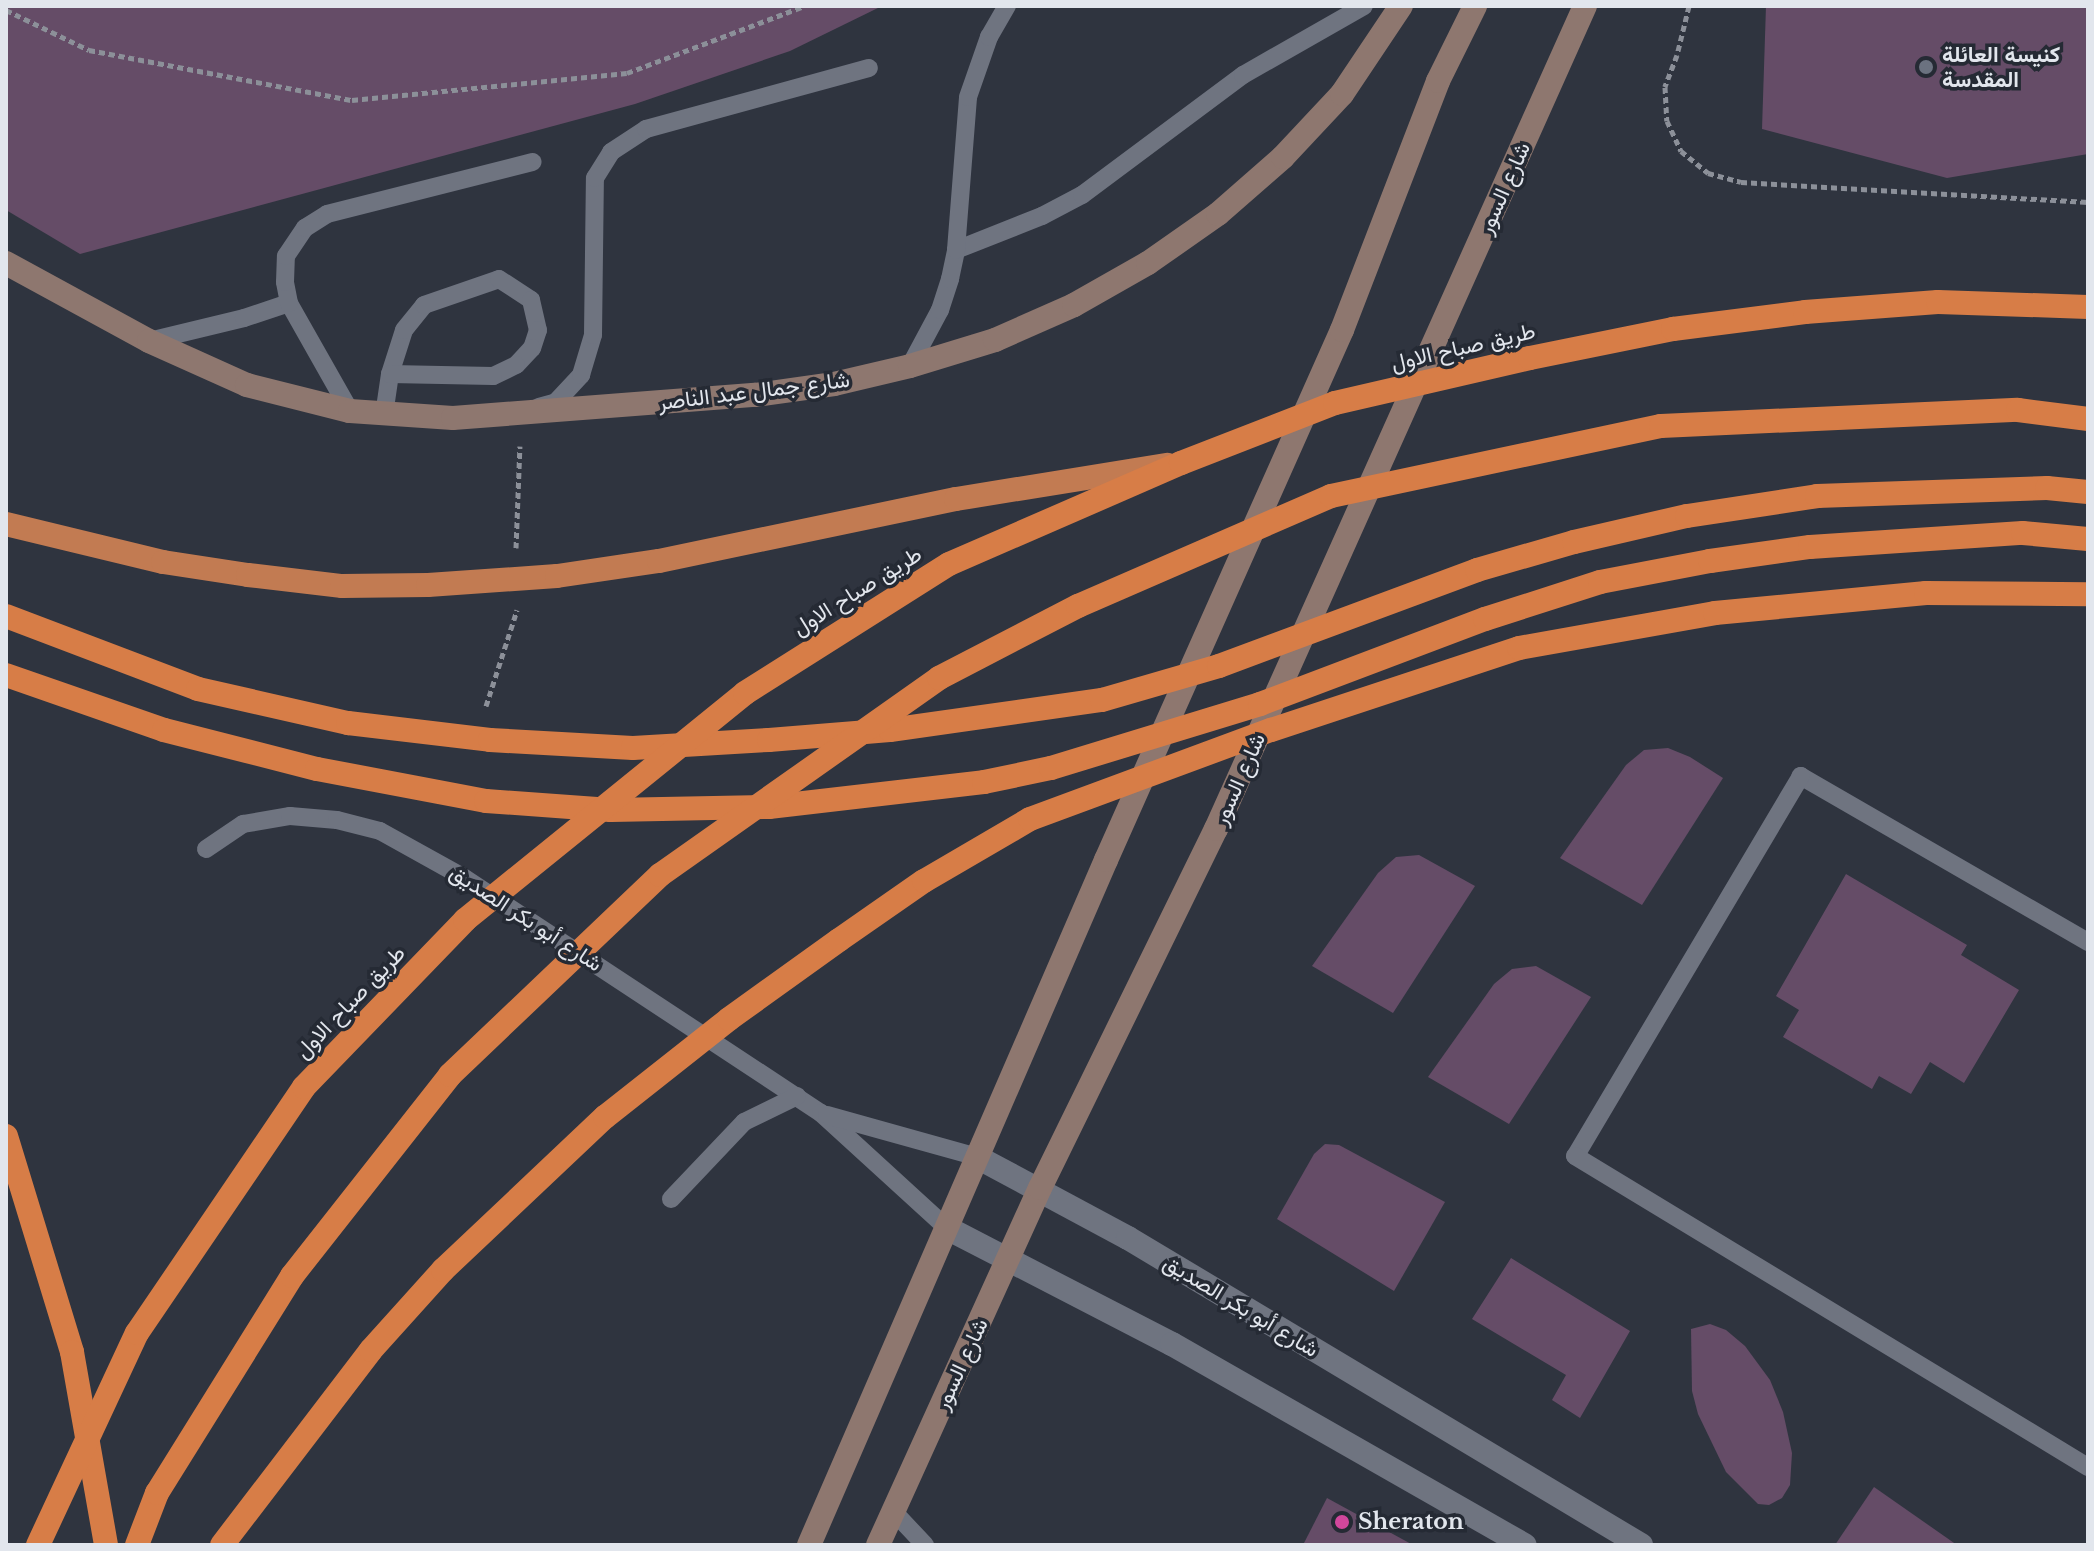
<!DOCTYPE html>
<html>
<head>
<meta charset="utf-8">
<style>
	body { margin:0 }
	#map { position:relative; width:2094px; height:1551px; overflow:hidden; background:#2f343f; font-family:"Libre Baskerville",Vazirmatn,serif }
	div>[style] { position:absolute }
	.building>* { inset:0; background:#654c67 }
	.path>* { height:5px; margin-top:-2.5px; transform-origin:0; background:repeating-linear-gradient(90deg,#8c9099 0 6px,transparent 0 10px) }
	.service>* { height:18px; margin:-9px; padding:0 9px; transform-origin:9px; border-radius:9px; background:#6f7480 }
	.minor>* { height:24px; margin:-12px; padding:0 12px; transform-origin:12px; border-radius:12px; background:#6f7480 }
	.secondary>* { height:24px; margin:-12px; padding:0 12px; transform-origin:12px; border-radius:12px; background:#8e776f }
	.trunk>* { height:24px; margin:-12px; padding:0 12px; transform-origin:12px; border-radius:12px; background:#c27b52 }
	.motorway>* { height:24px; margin:-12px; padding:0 12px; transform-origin:12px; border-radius:12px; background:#d77d47 }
	.dots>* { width:22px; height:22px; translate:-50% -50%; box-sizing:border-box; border:4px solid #252a34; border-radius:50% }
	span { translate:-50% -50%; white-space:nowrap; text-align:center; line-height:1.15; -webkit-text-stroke:7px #252a34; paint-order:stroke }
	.poi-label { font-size:22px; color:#e2e6ed; font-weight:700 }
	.left { translate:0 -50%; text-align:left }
	.street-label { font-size:22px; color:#e2e6ed }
	.frame { position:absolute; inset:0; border:8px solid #e2e6ed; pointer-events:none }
</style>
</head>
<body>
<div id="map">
	<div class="building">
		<i style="clip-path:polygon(6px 6px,882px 6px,790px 51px,635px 104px,80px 254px,6px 210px)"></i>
		<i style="clip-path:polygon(1766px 6px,2088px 6px,2088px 154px,1947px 178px,1762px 129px)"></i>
		<i style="clip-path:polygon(1668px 748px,1690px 757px,1723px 778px,1642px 905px,1560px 858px,1626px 765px,1644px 750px)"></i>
		<i style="clip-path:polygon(1419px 855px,1475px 886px,1393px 1013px,1312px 966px,1378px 873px,1396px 857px)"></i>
		<i style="clip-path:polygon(1846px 874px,1967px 945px,1961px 955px,2019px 990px,1964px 1083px,1930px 1062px,1911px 1094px,1879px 1076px,1872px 1089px,1783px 1037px,1799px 1010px,1776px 996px)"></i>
		<i style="clip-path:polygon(1536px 966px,1591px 997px,1509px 1124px,1428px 1077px,1494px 984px,1512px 969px)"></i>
		<i style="clip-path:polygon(1325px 1144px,1339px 1145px,1445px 1202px,1394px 1291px,1277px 1219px,1314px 1154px)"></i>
		<i style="clip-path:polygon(1511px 1258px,1630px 1331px,1580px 1418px,1552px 1400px,1566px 1375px,1472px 1319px)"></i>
		<i style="clip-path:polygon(1710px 1324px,1726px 1330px,1745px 1346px,1770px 1380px,1783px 1412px,1792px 1453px,1790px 1485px,1782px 1498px,1769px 1505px,1758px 1504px,1726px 1472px,1698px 1414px,1692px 1391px,1691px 1329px)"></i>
		<i style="clip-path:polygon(1874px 1487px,1957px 1545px,1835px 1545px)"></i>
		<i style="clip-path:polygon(1327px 1498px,1413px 1545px,1303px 1545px)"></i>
	</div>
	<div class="path">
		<i style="left:1689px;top:6px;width:50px;rotate:103.8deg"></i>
		<i style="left:1677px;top:55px;width:34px;rotate:111deg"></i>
		<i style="left:1665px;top:87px;width:34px;rotate:87deg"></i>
		<i style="left:1667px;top:121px;width:33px;rotate:65deg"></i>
		<i style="left:1681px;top:151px;width:35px;rotate:39deg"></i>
		<i style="left:1708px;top:173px;width:34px;rotate:15deg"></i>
		<i style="left:1741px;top:182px;width:348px;rotate:3.3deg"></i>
		<i style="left:6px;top:10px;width:92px;rotate:25.7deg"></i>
		<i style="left:89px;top:50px;width:268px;rotate:10.8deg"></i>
		<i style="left:352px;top:100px;width:276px;rotate:-5.6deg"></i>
		<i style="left:627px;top:73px;width:189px;rotate:-20.7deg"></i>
		<i style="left:516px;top:548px;width:102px;rotate:-87.8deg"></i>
		<i style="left:486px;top:706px;width:101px;rotate:-72.1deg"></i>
	</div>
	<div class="service">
		<i style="left:956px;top:250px;width:92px;rotate:-21.6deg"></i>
		<i style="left:1042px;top:216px;width:45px;rotate:-27.7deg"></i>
		<i style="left:1082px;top:195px;width:201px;rotate:-36.7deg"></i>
		<i style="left:1243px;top:75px;width:139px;rotate:-29.7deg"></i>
		<i style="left:149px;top:341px;width:98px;rotate:-13.6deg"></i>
		<i style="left:244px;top:318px;width:47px;rotate:-18.4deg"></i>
		<i style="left:910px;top:366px;width:64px;rotate:-61.8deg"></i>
		<i style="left:940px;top:310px;width:33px;rotate:-72deg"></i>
		<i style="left:950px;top:279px;width:30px;rotate:-78deg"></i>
		<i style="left:956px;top:250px;width:153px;rotate:-85.5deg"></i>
		<i style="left:968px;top:97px;width:64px;rotate:-70.7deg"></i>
		<i style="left:989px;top:37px;width:36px;rotate:-60deg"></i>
		<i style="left:539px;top:407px;width:18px;rotate:-16deg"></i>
		<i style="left:556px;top:402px;width:37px;rotate:-47deg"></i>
		<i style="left:581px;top:375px;width:42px;rotate:-73.3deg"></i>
		<i style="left:593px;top:335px;width:157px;rotate:-89.3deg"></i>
		<i style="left:595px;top:178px;width:31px;rotate:-58deg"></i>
		<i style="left:611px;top:152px;width:42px;rotate:-33.3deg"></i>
		<i style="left:646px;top:129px;width:231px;rotate:-15.3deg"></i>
		<i style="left:350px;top:411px;width:124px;rotate:-119.5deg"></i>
		<i style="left:289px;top:303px;width:21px;rotate:-101deg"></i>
		<i style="left:285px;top:282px;width:26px;rotate:-88deg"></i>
		<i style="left:286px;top:256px;width:34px;rotate:-56deg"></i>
		<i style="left:305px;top:228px;width:26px;rotate:-32deg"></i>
		<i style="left:327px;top:214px;width:212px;rotate:-14.2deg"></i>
		<i style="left:384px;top:415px;width:41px;rotate:-81.7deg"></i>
		<i style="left:390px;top:374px;width:46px;rotate:-72.3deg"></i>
		<i style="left:404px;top:330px;width:32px;rotate:-51deg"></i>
		<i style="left:424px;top:305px;width:79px;rotate:-19.1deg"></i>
		<i style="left:499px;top:279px;width:38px;rotate:33deg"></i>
		<i style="left:531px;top:300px;width:31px;rotate:77deg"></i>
		<i style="left:538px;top:330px;width:19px;rotate:108deg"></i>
		<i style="left:532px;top:348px;width:23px;rotate:133deg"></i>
		<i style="left:516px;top:365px;width:25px;rotate:154deg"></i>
		<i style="left:493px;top:376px;width:103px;rotate:-178.9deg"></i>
		<i style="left:206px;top:849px;width:45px;rotate:-34deg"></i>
		<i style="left:243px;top:824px;width:48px;rotate:-9.7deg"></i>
		<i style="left:290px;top:816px;width:47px;rotate:4.9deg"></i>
		<i style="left:337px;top:820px;width:44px;rotate:14.3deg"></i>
		<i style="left:380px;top:831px;width:95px;rotate:29deg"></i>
		<i style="left:463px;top:877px;width:429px;rotate:33.4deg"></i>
		<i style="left:821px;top:1113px;width:171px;rotate:42.4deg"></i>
		<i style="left:2088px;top:942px;width:332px;rotate:-150deg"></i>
		<i style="left:1801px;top:776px;width:442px;rotate:120.7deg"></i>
		<i style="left:1575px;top:1156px;width:600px;rotate:31.23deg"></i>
		<i style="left:827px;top:1115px;width:156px;rotate:15.6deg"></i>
		<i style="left:671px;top:1199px;width:106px;rotate:-46.5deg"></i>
		<i style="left:744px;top:1122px;width:59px;rotate:-26.1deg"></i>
		<i style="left:892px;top:1510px;width:48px;rotate:46.7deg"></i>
	</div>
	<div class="minor">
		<i style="left:977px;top:1157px;width:171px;rotate:28.2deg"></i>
		<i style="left:1128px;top:1238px;width:598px;rotate:30.9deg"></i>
		<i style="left:947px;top:1228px;width:253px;rotate:27.3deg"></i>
		<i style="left:1172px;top:1344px;width:406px;rotate:29.7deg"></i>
	</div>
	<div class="secondary">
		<i style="left:6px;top:263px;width:163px;rotate:28.6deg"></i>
		<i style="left:149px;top:341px;width:107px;rotate:24.2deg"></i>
		<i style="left:247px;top:385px;width:106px;rotate:14.2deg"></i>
		<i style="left:350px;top:411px;width:103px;rotate:3.9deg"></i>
		<i style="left:453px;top:418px;width:303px;rotate:-4.4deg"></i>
		<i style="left:755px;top:395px;width:80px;rotate:-7.9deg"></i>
		<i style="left:834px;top:384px;width:78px;rotate:-13.3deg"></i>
		<i style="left:910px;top:366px;width:89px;rotate:-17deg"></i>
		<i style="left:995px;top:340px;width:86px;rotate:-23.9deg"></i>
		<i style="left:1074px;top:305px;width:85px;rotate:-29.6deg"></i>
		<i style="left:1148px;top:263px;width:85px;rotate:-35deg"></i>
		<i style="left:1218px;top:214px;width:86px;rotate:-41.2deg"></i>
		<i style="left:1283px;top:157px;width:86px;rotate:-46.9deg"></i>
		<i style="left:1342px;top:94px;width:106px;rotate:-56.2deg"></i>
		<i style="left:809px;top:1545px;width:747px;rotate:-66.56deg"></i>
		<i style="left:1106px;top:860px;width:580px;rotate:-66deg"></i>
		<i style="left:1342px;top:330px;width:267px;rotate:-68.9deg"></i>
		<i style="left:1438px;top:81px;width:84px;rotate:-63.7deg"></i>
		<i style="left:878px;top:1545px;width:392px;rotate:-65.6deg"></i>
		<i style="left:1040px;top:1188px;width:400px;rotate:-63.9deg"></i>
		<i style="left:1216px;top:829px;width:902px;rotate:-65.85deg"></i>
	</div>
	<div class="trunk">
		<i style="left:6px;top:524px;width:162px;rotate:13.6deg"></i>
		<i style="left:163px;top:562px;width:86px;rotate:8.7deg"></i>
		<i style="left:248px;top:575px;width:95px;rotate:6.7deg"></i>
		<i style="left:342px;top:586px;width:86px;rotate:-0.7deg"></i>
		<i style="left:428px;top:585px;width:129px;rotate:-4deg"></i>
		<i style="left:557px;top:576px;width:103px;rotate:-8.4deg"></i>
		<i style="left:659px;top:561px;width:303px;rotate:-11.8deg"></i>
		<i style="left:956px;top:499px;width:214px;rotate:-9.2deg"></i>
	</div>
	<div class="motorway">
		<i style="left:6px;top:616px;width:205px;rotate:20.8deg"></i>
		<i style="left:198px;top:689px;width:154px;rotate:12.8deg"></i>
		<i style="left:348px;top:723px;width:143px;rotate:6.8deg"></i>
		<i style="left:490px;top:740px;width:143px;rotate:3.2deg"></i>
		<i style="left:633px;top:748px;width:136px;rotate:-3.4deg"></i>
		<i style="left:769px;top:740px;width:121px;rotate:-4.7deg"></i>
		<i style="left:890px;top:730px;width:214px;rotate:-8.1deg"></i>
		<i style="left:1102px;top:700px;width:122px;rotate:-16.2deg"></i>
		<i style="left:1219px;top:666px;width:275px;rotate:-20.4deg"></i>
		<i style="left:1477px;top:570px;width:101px;rotate:-16.1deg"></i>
		<i style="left:1574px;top:542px;width:116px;rotate:-13deg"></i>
		<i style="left:1687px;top:516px;width:132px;rotate:-8.7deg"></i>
		<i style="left:1817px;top:496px;width:230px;rotate:-2deg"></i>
		<i style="left:2047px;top:488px;width:41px;rotate:5.6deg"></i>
		<i style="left:6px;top:675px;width:167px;rotate:19.2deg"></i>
		<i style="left:164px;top:730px;width:158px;rotate:14.3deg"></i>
		<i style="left:317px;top:769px;width:172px;rotate:10.7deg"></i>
		<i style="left:486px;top:801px;width:125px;rotate:4.1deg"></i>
		<i style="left:611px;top:810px;width:158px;rotate:-1.1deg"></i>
		<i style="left:769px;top:807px;width:216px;rotate:-6.6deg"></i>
		<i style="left:984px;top:782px;width:68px;rotate:-11.8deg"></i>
		<i style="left:1051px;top:768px;width:219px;rotate:-17deg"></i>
		<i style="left:1260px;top:704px;width:241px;rotate:-20.7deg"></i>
		<i style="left:1485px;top:619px;width:121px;rotate:-17.8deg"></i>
		<i style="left:1600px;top:582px;width:112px;rotate:-10.8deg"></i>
		<i style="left:1710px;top:561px;width:101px;rotate:-8deg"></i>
		<i style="left:1810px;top:547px;width:213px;rotate:-3.8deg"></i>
		<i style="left:2023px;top:533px;width:65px;rotate:5.3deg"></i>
		<i style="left:6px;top:1136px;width:226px;rotate:73deg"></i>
		<i style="left:72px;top:1352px;width:196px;rotate:80deg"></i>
		<i style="left:38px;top:1545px;width:234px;rotate:-65deg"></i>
		<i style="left:137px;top:1333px;width:297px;rotate:-55.8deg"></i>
		<i style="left:304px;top:1087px;width:232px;rotate:-46deg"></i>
		<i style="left:465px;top:920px;width:360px;rotate:-39deg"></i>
		<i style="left:745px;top:693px;width:241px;rotate:-32.3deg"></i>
		<i style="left:949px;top:564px;width:253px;rotate:-23.5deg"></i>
		<i style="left:1181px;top:463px;width:165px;rotate:-21.3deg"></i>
		<i style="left:1335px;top:403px;width:200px;rotate:-13deg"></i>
		<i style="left:1530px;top:358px;width:146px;rotate:-11.5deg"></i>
		<i style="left:1673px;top:329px;width:133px;rotate:-7.3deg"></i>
		<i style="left:1805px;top:312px;width:133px;rotate:-4.3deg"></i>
		<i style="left:1938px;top:302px;width:150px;rotate:1.9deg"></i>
		<i style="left:137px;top:1545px;width:56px;rotate:-69deg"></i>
		<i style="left:157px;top:1493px;width:256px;rotate:-58.1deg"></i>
		<i style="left:292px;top:1276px;width:256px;rotate:-51.8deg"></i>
		<i style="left:450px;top:1075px;width:290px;rotate:-43.6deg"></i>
		<i style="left:660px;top:875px;width:342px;rotate:-35.2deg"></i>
		<i style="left:939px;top:678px;width:157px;rotate:-27.4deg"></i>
		<i style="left:1078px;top:606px;width:276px;rotate:-23.5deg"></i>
		<i style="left:1331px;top:496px;width:337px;rotate:-12deg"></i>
		<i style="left:1661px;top:426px;width:357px;rotate:-2.6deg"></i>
		<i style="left:2018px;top:410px;width:71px;rotate:7.3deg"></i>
		<i style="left:222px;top:1545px;width:245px;rotate:-52.6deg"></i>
		<i style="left:371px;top:1350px;width:108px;rotate:-48deg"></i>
		<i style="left:443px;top:1270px;width:223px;rotate:-43.4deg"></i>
		<i style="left:605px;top:1117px;width:158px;rotate:-38.3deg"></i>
		<i style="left:729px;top:1019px;width:135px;rotate:-35.7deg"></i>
		<i style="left:839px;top:940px;width:103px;rotate:-34.8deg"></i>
		<i style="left:924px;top:881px;width:123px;rotate:-30.3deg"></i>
		<i style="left:1030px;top:819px;width:257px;rotate:-20.3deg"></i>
		<i style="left:1271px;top:730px;width:261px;rotate:-18.3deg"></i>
		<i style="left:1519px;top:648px;width:199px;rotate:-10.1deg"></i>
		<i style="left:1715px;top:613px;width:212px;rotate:-5.4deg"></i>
		<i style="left:1926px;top:593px;width:162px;rotate:0.4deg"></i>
	</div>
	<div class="dots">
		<i style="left:1926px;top:67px;background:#6b7280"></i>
		<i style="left:1342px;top:1522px;background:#d1479c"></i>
	</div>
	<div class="poi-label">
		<span class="left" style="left:1942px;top:67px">كنيسة العائلة<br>المقدسة</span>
		<span class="left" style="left:1358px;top:1522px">Sheraton</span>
	</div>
	<div class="street-label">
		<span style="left:1504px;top:188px;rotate:-66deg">شارع السور</span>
		<span style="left:1463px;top:347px;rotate:-13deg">طريق صباح الاول</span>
		<span style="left:754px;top:391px;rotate:-7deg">شارع جمال عبد الناصر</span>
		<span style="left:857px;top:591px;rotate:-32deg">طريق صباح الاول</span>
		<span style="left:1239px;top:779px;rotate:-66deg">شارع السور</span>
		<span style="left:526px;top:918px;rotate:33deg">شارع أبو بكر الصديق</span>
		<span style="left:350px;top:1002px;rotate:-46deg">طريق صباح الاول</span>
		<span style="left:1241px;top:1306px;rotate:31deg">شارع أبو بكر الصديق</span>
		<span style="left:961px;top:1364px;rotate:-65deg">شارع السور</span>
	</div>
	<div class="frame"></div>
</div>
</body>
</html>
